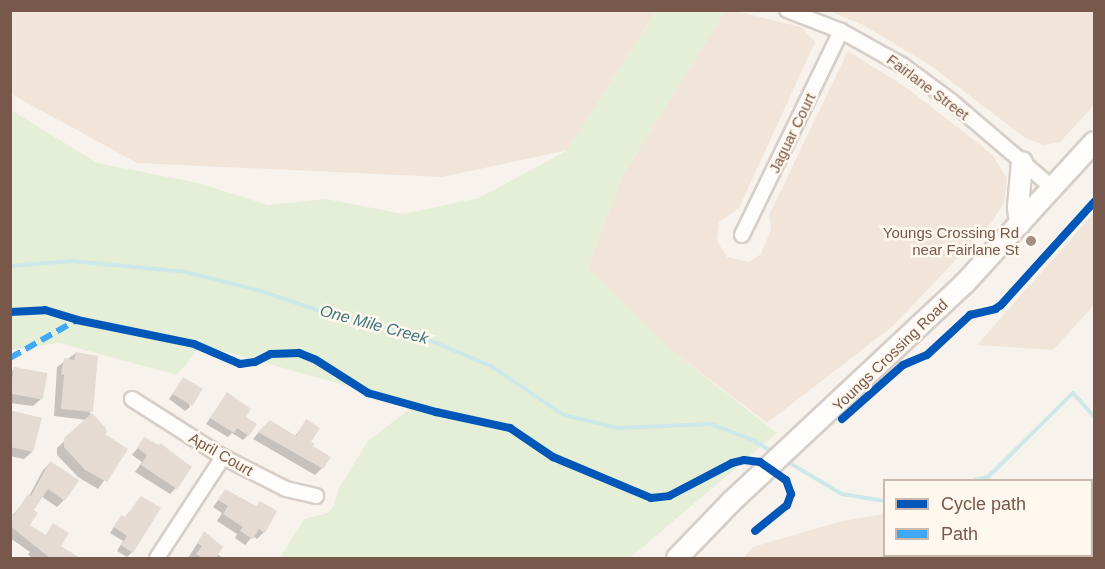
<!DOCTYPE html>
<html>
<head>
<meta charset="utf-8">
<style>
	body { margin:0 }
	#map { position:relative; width:1105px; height:569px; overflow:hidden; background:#f8f2ec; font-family:Arial,sans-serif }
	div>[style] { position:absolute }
	.residential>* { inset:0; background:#f1e5d9; transform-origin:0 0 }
	.green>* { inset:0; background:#e5eed7 }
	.shadow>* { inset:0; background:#0003 }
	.stream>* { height:4px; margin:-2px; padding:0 2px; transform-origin:2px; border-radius:2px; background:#cde8e8 }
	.building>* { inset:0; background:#e5dbd3; transform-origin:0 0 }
	.roads { filter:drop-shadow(2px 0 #d7cec8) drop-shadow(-2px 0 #d7cec8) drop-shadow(0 2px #d7cec8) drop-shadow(0 -2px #d7cec8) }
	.street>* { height:14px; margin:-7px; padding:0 7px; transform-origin:7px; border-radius:7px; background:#fefdfc }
	.secondary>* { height:20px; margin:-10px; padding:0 10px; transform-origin:10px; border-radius:10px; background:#fefdfc }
	.quiet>* { height:6px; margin-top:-3px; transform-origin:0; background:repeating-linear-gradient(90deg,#3fa9f5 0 12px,transparent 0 18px) }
	.cycleway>* { height:8px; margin:-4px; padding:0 4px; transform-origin:4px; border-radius:4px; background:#0057b8 }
	.dots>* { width:16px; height:16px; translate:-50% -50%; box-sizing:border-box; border:3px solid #fff8ee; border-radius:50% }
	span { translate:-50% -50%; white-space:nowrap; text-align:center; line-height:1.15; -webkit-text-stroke:5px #fff8ee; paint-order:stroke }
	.street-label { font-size:15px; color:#78584a }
	.poi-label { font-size:15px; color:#78584a }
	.right { translate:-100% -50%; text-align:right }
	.water-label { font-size:16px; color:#3d767d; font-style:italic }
	.frame { position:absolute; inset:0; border:12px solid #78584a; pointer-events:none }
	.legend { position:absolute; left:883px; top:479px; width:210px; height:78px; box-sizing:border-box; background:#fff8ee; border:2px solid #c9b8ac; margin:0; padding:8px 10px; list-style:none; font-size:18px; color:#78584a }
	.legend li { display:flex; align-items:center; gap:12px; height:30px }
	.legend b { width:30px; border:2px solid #c9b8ac }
</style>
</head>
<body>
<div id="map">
	<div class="residential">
		<i style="clip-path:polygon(10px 11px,656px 11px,568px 150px,442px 177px,137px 163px,11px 94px)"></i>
		<i style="clip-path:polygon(725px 11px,735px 11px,801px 27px,815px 42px,739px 208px,719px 222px,717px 241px,727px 257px,749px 262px,761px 254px,771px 229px,769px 215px,848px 51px,907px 88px,992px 154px,1007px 178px,1004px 203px,992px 222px,893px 326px,767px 423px,672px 351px,588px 268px,621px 178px)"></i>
		<i style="clip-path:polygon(830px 11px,1094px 11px,1094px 105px,1060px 142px,1044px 145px,1024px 137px,931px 66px,865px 26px)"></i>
		<i style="clip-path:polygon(1094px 213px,1094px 305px,1053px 350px,977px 345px)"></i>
		<i style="left:1092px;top:491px;width:2px;height:59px"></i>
		<i style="clip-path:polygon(884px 514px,884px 556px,1053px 556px,1044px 558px,743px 558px,753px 547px,842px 521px)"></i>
	</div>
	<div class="green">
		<i style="clip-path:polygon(656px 11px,725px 11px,621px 178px,588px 268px,672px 351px,777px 433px,630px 558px,280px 558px,304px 519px,328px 513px,333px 507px,339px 488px,368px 441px,415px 405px,202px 345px,177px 375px,59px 343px,11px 350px,11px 110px,97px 163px,198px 183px,268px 205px,326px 199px,403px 214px,479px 198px,568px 150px)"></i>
	</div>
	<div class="shadow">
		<i style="clip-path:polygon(76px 353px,90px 413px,105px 432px,103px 434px,126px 450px,98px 489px,78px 477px,57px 455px,57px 448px,87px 420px,54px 416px,57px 367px)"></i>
		<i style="clip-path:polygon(14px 369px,41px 399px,33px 406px,10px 403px,10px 373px)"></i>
		<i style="clip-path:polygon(183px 379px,190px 407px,185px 411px,169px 399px)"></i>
		<i style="clip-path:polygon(227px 394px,244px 417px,248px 435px,243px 440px,232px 433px,228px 437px,206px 424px)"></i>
		<i style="clip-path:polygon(10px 412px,32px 452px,24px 459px,10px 456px)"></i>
		<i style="clip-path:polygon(307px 421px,309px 442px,322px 468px,315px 475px,253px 439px,264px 426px,294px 437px)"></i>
		<i style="clip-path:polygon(145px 439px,176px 488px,170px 494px,135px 472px,142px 462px,132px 455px)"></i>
		<i style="clip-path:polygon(50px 463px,64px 500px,57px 507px,41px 496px,32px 511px,28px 526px,45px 536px,54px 525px,59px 546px,77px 558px,33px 558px,28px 555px,30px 552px,10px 538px,10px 518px,28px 498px,43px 470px)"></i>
		<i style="clip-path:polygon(225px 491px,255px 508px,275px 512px,264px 532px,257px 539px,253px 536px,245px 545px,235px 538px,237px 534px,217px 521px,222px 513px,213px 507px)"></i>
		<i style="clip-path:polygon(159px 508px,132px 552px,127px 557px,117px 551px,123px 541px,110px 533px,117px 522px,121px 517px,124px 519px)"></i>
		<i style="clip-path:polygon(204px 533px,217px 554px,223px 558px,188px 558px)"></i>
	</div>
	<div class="stream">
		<i style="left:10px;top:266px;width:62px;rotate:-4.6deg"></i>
		<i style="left:72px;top:261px;width:115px;rotate:5.5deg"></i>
		<i style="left:186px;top:272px;width:77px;rotate:14.2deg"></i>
		<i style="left:261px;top:291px;width:78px;rotate:18.7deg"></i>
		<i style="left:335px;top:316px;width:89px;rotate:13.6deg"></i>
		<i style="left:422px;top:337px;width:75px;rotate:22.8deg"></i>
		<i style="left:491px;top:366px;width:88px;rotate:33.9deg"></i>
		<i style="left:564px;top:415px;width:56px;rotate:13.5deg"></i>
		<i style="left:618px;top:428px;width:93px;rotate:-2.5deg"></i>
		<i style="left:711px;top:424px;width:45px;rotate:20.9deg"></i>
		<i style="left:753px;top:440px;width:26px;rotate:32deg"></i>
		<i style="left:783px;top:459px;width:69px;rotate:30.7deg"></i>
		<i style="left:842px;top:494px;width:43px;rotate:9.5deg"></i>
		<i style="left:974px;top:480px;width:14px;rotate:-12deg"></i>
		<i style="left:988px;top:477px;width:120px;rotate:-44.7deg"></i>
		<i style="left:1073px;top:393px;width:31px;rotate:48deg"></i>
	</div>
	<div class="building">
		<i style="clip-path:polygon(76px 352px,98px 356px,93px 412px,61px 409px,64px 375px,61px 374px,64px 358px,74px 360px)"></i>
		<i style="left:14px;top:367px;width:34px;height:27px;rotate:10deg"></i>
		<i style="left:183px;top:377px;width:23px;height:20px;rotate:31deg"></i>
		<i style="clip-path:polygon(227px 392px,251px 409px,246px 417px,257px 424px,249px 436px,237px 428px,234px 433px,210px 418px)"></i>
		<i style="clip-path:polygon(10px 410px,42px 418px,33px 452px,10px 447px)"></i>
		<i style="clip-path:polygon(92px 413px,105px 427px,107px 432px,105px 434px,128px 449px,107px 482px,85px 470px,64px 447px,64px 438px)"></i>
		<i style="clip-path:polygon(306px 419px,320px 428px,311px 442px,315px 444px,313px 446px,331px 457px,323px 469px,258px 432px,270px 420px,296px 436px)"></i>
		<i style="clip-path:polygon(144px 437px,159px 445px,160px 443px,192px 467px,177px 489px,141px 465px,147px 455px,137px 448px)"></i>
		<i style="clip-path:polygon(50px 461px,79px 480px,65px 501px,48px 489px,34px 510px,38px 513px,30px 525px,46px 535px,53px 523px,69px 533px,61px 546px,80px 558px,50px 558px,10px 526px,10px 513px,14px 515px,28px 494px,31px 496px)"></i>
		<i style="clip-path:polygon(225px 489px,256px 506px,260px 501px,277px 511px,265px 533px,259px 529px,253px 539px,240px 531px,243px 527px,223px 514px,228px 506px,218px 500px)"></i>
		<i style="clip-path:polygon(141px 496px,161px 508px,133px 553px,121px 545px,127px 536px,114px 527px,121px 515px,125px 517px)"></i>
		<i style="clip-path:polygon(204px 531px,223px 547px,216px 558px,203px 558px,196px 554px,202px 546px,197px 543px)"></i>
	</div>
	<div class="roads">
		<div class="street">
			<i style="left:787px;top:10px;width:58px;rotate:21.3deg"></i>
			<i style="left:841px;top:31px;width:70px;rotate:29.1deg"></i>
			<i style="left:902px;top:65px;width:61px;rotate:36.3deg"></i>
			<i style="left:951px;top:101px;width:134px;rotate:40.5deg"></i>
			<i style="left:742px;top:235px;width:227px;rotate:-64.1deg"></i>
			<i style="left:132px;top:399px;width:108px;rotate:32.5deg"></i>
			<i style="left:223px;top:457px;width:71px;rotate:26.9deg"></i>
			<i style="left:286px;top:489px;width:31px;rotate:13deg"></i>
			<i style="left:157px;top:558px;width:121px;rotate:-56.8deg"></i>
		</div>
		<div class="secondary">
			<i style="left:1020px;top:224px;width:17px;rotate:-97deg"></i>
			<i style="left:1018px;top:207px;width:45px;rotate:-84.9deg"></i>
			<i style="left:677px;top:558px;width:78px;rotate:-46deg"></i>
			<i style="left:731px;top:502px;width:320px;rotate:-43.1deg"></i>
			<i style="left:965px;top:283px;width:191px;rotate:-47.5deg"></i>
		</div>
	</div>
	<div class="quiet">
		<i style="left:10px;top:358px;width:77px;rotate:-29.6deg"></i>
	</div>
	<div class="cycleway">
		<i style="left:10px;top:312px;width:35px;rotate:-3deg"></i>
		<i style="left:45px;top:310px;width:34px;rotate:17deg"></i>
		<i style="left:77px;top:320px;width:119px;rotate:11.6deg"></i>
		<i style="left:194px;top:344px;width:50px;rotate:23.5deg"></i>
		<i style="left:240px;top:364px;width:15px;rotate:-8deg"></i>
		<i style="left:255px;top:362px;width:18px;rotate:-27deg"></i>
		<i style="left:271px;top:354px;width:28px;rotate:-2deg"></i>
		<i style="left:299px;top:353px;width:18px;rotate:22deg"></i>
		<i style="left:316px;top:360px;width:62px;rotate:32.4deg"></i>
		<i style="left:368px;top:393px;width:71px;rotate:15.6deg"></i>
		<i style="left:436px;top:412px;width:76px;rotate:12.2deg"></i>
		<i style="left:510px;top:428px;width:52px;rotate:34deg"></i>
		<i style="left:553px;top:457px;width:106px;rotate:22.7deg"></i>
		<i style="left:651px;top:498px;width:18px;rotate:-6deg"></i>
		<i style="left:669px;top:496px;width:71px;rotate:-27.6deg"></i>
		<i style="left:732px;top:463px;width:12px;rotate:-14deg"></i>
		<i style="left:744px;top:460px;width:16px;rotate:7deg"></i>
		<i style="left:760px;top:462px;width:32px;rotate:35deg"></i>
		<i style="left:786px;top:480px;width:15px;rotate:70deg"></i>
		<i style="left:791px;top:494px;width:12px;rotate:110deg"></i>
		<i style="left:787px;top:505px;width:41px;rotate:140.9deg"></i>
		<i style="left:842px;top:419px;width:81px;rotate:-41.5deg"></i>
		<i style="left:903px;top:365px;width:26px;rotate:-23deg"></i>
		<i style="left:927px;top:355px;width:59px;rotate:-42.9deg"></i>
		<i style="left:970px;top:315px;width:26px;rotate:-13deg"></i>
		<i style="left:995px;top:309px;width:7px;rotate:-34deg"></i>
		<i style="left:1001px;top:305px;width:139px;rotate:-47.9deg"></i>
	</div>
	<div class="dots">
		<i style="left:1031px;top:241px;background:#a58e83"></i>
	</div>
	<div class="street-label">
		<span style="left:928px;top:87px;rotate:37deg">Fairlane Street</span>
		<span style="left:792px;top:133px;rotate:-64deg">Jaguar Court</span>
		<span style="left:890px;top:355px;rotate:-44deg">Youngs Crossing Road</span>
		<span style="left:221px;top:454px;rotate:30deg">April Court</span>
	</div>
	<div class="poi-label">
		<span class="right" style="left:1019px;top:241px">Youngs Crossing Rd<br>near Fairlane St</span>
	</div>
	<div class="water-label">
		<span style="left:374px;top:325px;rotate:15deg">One Mile Creek</span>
	</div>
	<div class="frame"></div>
	<ul class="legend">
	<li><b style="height:8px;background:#0057b8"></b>Cycle path</li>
	<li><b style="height:8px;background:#3fa9f5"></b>Path</li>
	</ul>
</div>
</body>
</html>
